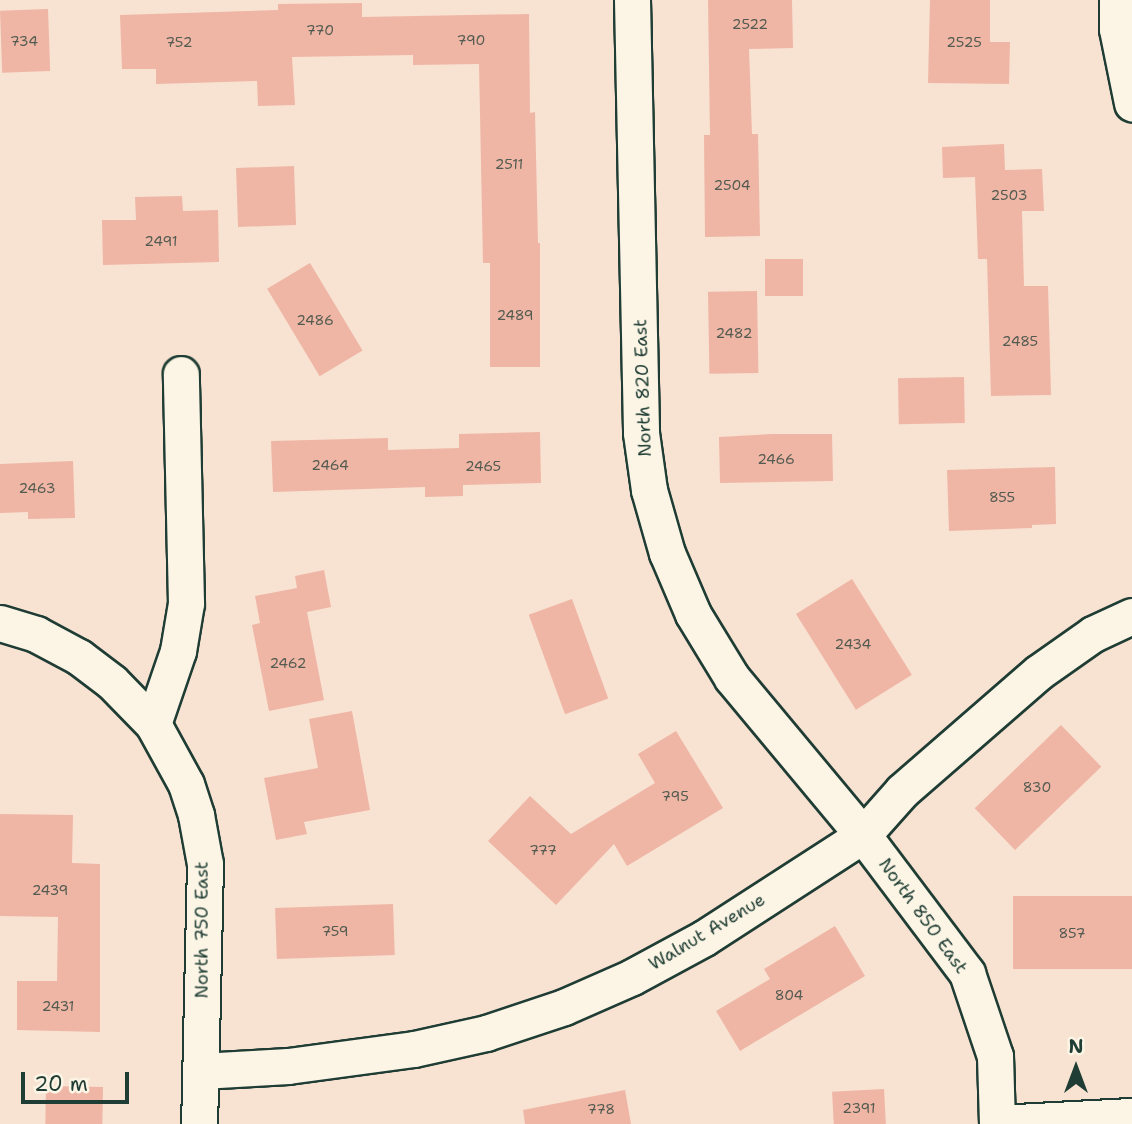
<!DOCTYPE html>
<html>
<head>
<meta charset="utf-8">
<style>
	body { margin:0 }
	#map { position:relative; width:1132px; height:1124px; overflow:hidden; background:#f8e2d2; font-family:"Shantell Sans",sans-serif }
	div>[style] { position:absolute }
	.building>* { inset:0; background:#efb6a6; transform-origin:0 0 }
	.roads { filter:drop-shadow(2px 0 #1f3d34) drop-shadow(-2px 0 #1f3d34) drop-shadow(0 2px #1f3d34) drop-shadow(0 -2px #1f3d34) }
	.minor>* { height:35px; margin:-17.5px; padding:0 17.5px; transform-origin:17.5px; border-radius:17.5px; background:#fcf5e5 }
	span { translate:-50% -50%; white-space:nowrap; text-align:center; line-height:1.15; -webkit-text-stroke:6px #fcf5e5; paint-order:stroke }
	.number-label { font-size:14px; color:#535b50 }
	.number-label span { -webkit-text-stroke-width:0 }
	.street-label { font-size:18px; color:#1f3d34 }
	.north { position:absolute; left:1041px; top:1033px; width:70px; height:70px; -webkit-text-stroke:5px #fcf5e5; paint-order:stroke; rotate:0deg; font-size:19px; font-weight:700; line-height:28px; text-align:center; color:#1f3d34 }
	.north::after { content:''; display:block; margin:auto; width:24px; height:32px; background:#1f3d34; clip-path:polygon(50% 0,100% 100%,50% 72%,0 100%) }
	.scale { position:absolute; left:21px; top:1072px; width:108px; height:32px; box-sizing:border-box; border:4px solid #1f3d34; border-top:0; padding-left:9px; font-size:21px; line-height:24px; white-space:nowrap; color:#1f3d34; -webkit-text-stroke:5px #fcf5e5; paint-order:stroke }
</style>
</head>
<body>
<div id="map">
	<div class="building">
		<i style="clip-path:polygon(708px 0,792px 0,793px 48px,749px 49px,752px 134px,758px 134px,760px 236px,705px 237px,704px 135px,710px 135px)"></i>
		<i style="clip-path:polygon(930px 0,990px 0,990px 42px,1010px 42px,1009px 84px,928px 83px)"></i>
		<i style="clip-path:polygon(362px 3px,362px 17px,529px 14px,530px 113px,535px 112px,538px 243px,540px 243px,540px 367px,490px 367px,490px 263px,483px 263px,479px 64px,413px 65px,413px 55px,292px 57px,295px 105px,258px 106px,257px 81px,156px 84px,156px 69px,122px 69px,120px 15px,278px 10px,278px 4px)"></i>
		<i style="left:48px;top:9px;width:62px;height:48px;rotate:88deg"></i>
		<i style="clip-path:polygon(1004px 144px,1005px 170px,1042px 169px,1044px 211px,1022px 211px,1024px 286px,1048px 286px,1051px 395px,991px 396px,987px 259px,978px 259px,975px 177px,943px 178px,942px 147px)"></i>
		<i style="left:294px;top:166px;width:59px;height:58px;rotate:88deg"></i>
		<i style="clip-path:polygon(182px 196px,183px 211px,218px 210px,219px 262px,103px 265px,102px 220px,136px 220px,135px 197px)"></i>
		<i style="left:765px;top:259px;width:38px;height:37px"></i>
		<i style="left:310px;top:263px;width:102px;height:50px;rotate:59deg"></i>
		<i style="left:757px;top:291px;width:82px;height:49px;rotate:89deg"></i>
		<i style="left:964px;top:377px;width:46px;height:66px;rotate:89deg"></i>
		<i style="clip-path:polygon(540px 432px,541px 483px,463px 485px,463px 496px,425px 497px,425px 487px,273px 492px,271px 441px,388px 438px,388px 450px,459px 448px,459px 434px)"></i>
		<i style="clip-path:polygon(772px 434px,832px 434px,833px 481px,720px 483px,719px 437px)"></i>
		<i style="clip-path:polygon(73px 461px,75px 518px,28px 519px,28px 512px,0 513px,0 464px)"></i>
		<i style="clip-path:polygon(1055px 467px,1056px 524px,1032px 525px,1032px 528px,949px 531px,947px 470px)"></i>
		<i style="clip-path:polygon(324px 570px,331px 607px,307px 612px,324px 700px,269px 711px,252px 625px,260px 623px,255px 596px,297px 588px,295px 576px)"></i>
		<i style="left:852px;top:579px;width:113px;height:66px;rotate:58deg"></i>
		<i style="left:572px;top:599px;width:106px;height:46px;rotate:70deg"></i>
		<i style="clip-path:polygon(352px 711px,370px 810px,304px 822px,307px 834px,276px 840px,264px 778px,318px 768px,309px 719px)"></i>
		<i style="left:1061px;top:725px;width:58px;height:120px;rotate:46deg"></i>
		<i style="clip-path:polygon(676px 731px,723px 808px,627px 866px,614px 844px,556px 905px,488px 841px,530px 796px,571px 834px,655px 783px,638px 754px)"></i>
		<i style="clip-path:polygon(0 814px,73px 815px,72px 863px,100px 864px,100px 1032px,17px 1030px,17px 981px,57px 981px,58px 917px,0 916px)"></i>
		<i style="left:1013px;top:896px;width:119px;height:73px"></i>
		<i style="left:393px;top:904px;width:51px;height:118px;rotate:88deg"></i>
		<i style="clip-path:polygon(835px 926px,865px 976px,740px 1051px,716px 1011px,770px 979px,764px 969px)"></i>
		<i style="left:46px;top:1086px;width:57px;height:38px;rotate:1deg"></i>
		<i style="left:884px;top:1089px;width:35px;height:52px;rotate:87deg"></i>
		<i style="clip-path:polygon(625px 1090px,631px 1124px,525px 1124px,523px 1110px)"></i>
	</div>
	<div class="roads">
		<div class="minor">
			<i style="left:632px;top:0;width:433px;rotate:88.8deg"></i>
			<i style="left:641px;top:433px;width:58px;rotate:82deg"></i>
			<i style="left:649px;top:490px;width:66px;rotate:74.1deg"></i>
			<i style="left:667px;top:553px;width:66px;rotate:66.9deg"></i>
			<i style="left:693px;top:614px;width:75px;rotate:58.6deg"></i>
			<i style="left:732px;top:678px;width:204px;rotate:50.2deg"></i>
			<i style="left:863px;top:835px;width:173px;rotate:53deg"></i>
			<i style="left:967px;top:973px;width:88px;rotate:71.4deg"></i>
			<i style="left:995px;top:1056px;width:68px;rotate:88.3deg"></i>
			<i style="left:1117px;top:0;width:29px;rotate:90deg"></i>
			<i style="left:1117px;top:29px;width:76px;rotate:78.5deg"></i>
			<i style="left:0;top:623px;width:38px;rotate:17deg"></i>
			<i style="left:36px;top:634px;width:49px;rotate:28.1deg"></i>
			<i style="left:79px;top:657px;width:41px;rotate:37.1deg"></i>
			<i style="left:112px;top:682px;width:59px;rotate:45.7deg"></i>
			<i style="left:153px;top:724px;width:68px;rotate:61.2deg"></i>
			<i style="left:186px;top:784px;width:33px;rotate:72deg"></i>
			<i style="left:196px;top:815px;width:50px;rotate:79.6deg"></i>
			<i style="left:205px;top:864px;width:260px;rotate:91.3deg"></i>
			<i style="left:153px;top:724px;width:77px;rotate:-71.1deg"></i>
			<i style="left:178px;top:651px;width:49px;rotate:-80.5deg"></i>
			<i style="left:186px;top:603px;width:229px;rotate:-91.3deg"></i>
			<i style="left:201px;top:1071px;width:87px;rotate:-3.3deg"></i>
			<i style="left:288px;top:1066px;width:127px;rotate:-7.7deg"></i>
			<i style="left:414px;top:1049px;width:74px;rotate:-12.5deg"></i>
			<i style="left:486px;top:1033px;width:82px;rotate:-18.4deg"></i>
			<i style="left:564px;top:1007px;width:74px;rotate:-23.8deg"></i>
			<i style="left:632px;top:977px;width:82px;rotate:-28.4deg"></i>
			<i style="left:704px;top:938px;width:189px;rotate:-32.9deg"></i>
			<i style="left:863px;top:835px;width:59px;rotate:-48.4deg"></i>
			<i style="left:902px;top:791px;width:181px;rotate:-41deg"></i>
			<i style="left:1039px;top:672px;width:66px;rotate:-35.1deg"></i>
			<i style="left:1093px;top:634px;width:43px;rotate:-24.8deg"></i>
			<i style="left:997px;top:1123px;width:135px;rotate:-3deg"></i>
		</div>
	</div>
	<div class="number-label">
		<span style="left:750px;top:24px">2522</span>
		<span style="left:320px;top:30px">770</span>
		<span style="left:471px;top:40px">790</span>
		<span style="left:24px;top:41px">734</span>
		<span style="left:179px;top:42px">752</span>
		<span style="left:964px;top:42px">2525</span>
		<span style="left:509px;top:164px">2511</span>
		<span style="left:732px;top:185px">2504</span>
		<span style="left:1009px;top:195px">2503</span>
		<span style="left:161px;top:241px">2491</span>
		<span style="left:515px;top:315px">2489</span>
		<span style="left:315px;top:320px">2486</span>
		<span style="left:734px;top:333px">2482</span>
		<span style="left:1020px;top:341px">2485</span>
		<span style="left:776px;top:459px">2466</span>
		<span style="left:330px;top:465px">2464</span>
		<span style="left:483px;top:466px">2465</span>
		<span style="left:37px;top:488px">2463</span>
		<span style="left:1002px;top:497px">855</span>
		<span style="left:853px;top:644px">2434</span>
		<span style="left:288px;top:663px">2462</span>
		<span style="left:1037px;top:787px">830</span>
		<span style="left:675px;top:796px">795</span>
		<span style="left:543px;top:850px">777</span>
		<span style="left:50px;top:890px">2439</span>
		<span style="left:335px;top:931px">759</span>
		<span style="left:1072px;top:933px">857</span>
		<span style="left:789px;top:995px">804</span>
		<span style="left:58px;top:1006px">2431</span>
		<span style="left:859px;top:1108px">2391</span>
		<span style="left:601px;top:1109px">778</span>
	</div>
	<div class="street-label">
		<span style="left:643px;top:388px;rotate:-92deg">North 820 East</span>
		<span style="left:923px;top:916px;rotate:54deg">North 850 East</span>
		<span style="left:202px;top:930px;rotate:-90deg">North 750 East</span>
		<span style="left:707px;top:932px;rotate:-31deg">Walnut Avenue</span>
	</div>
	<div class="north">N</div>
	<div class="scale">20 m</div>
</div>
</body>
</html>
